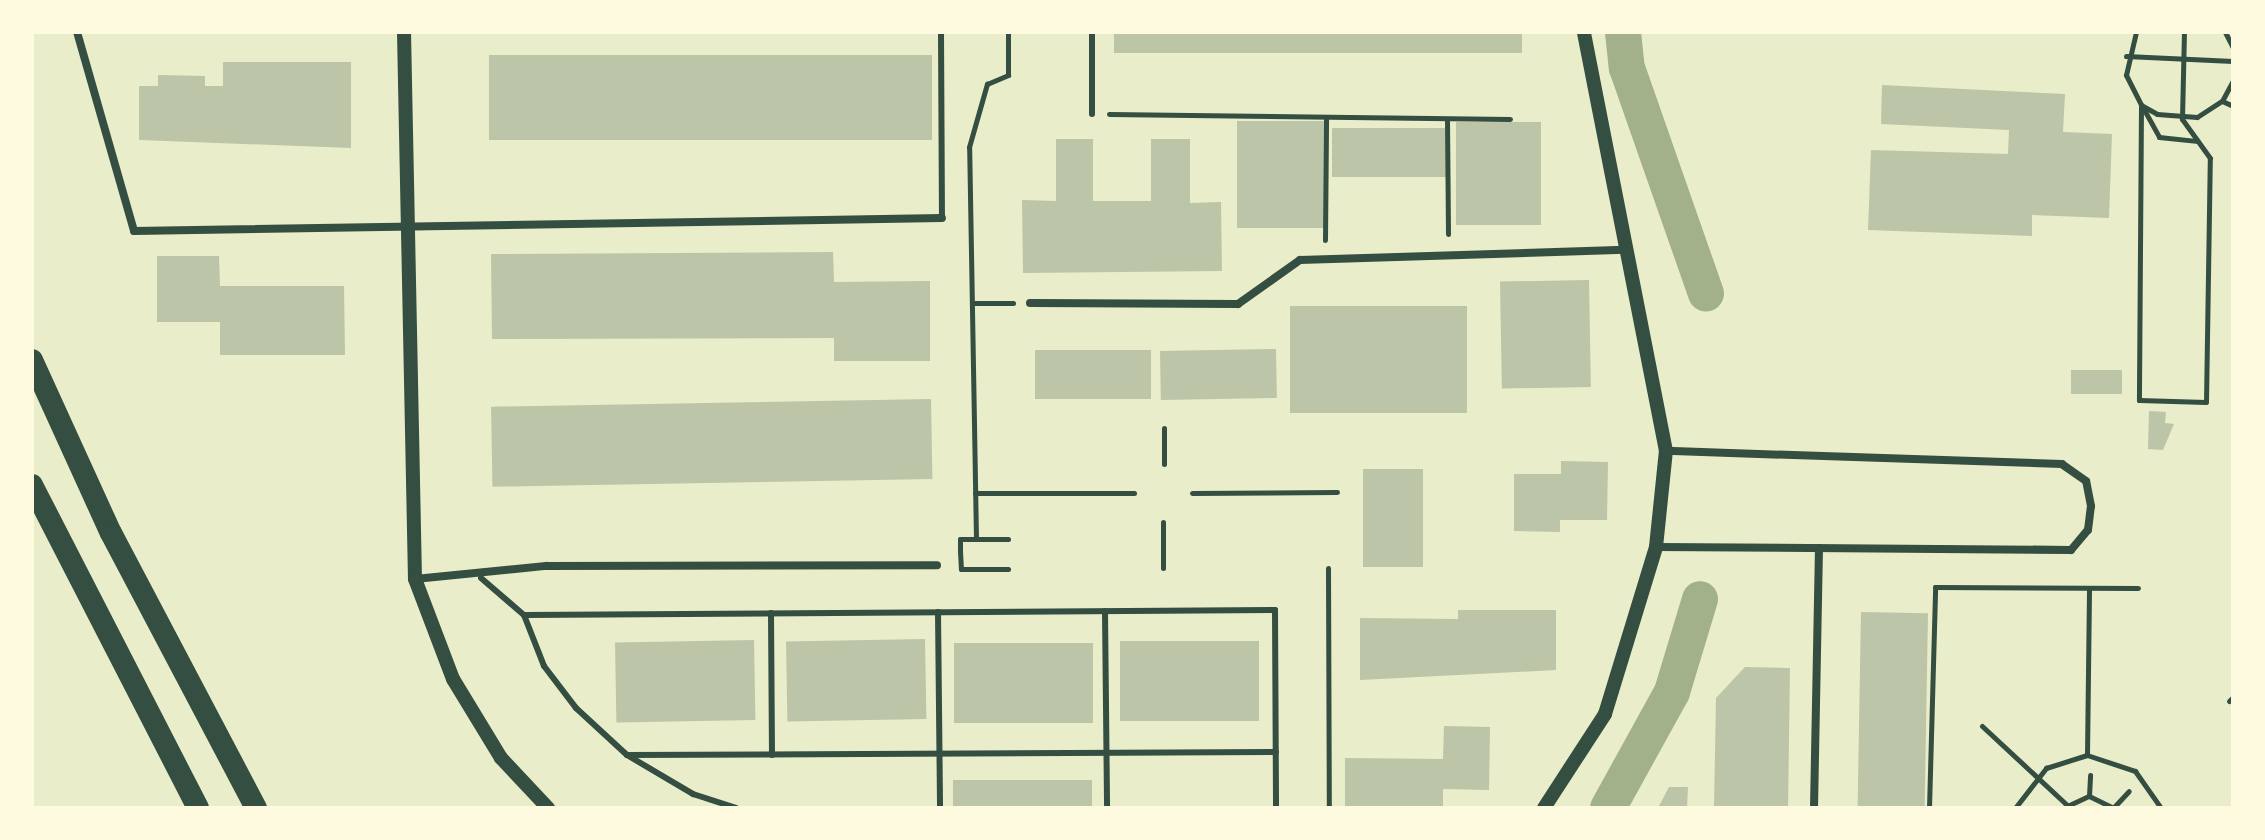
<!DOCTYPE html>
<html>
<head>
<meta charset="utf-8">
<style>
	body { margin:0 }
	#map { position:relative; width:2265px; height:840px; overflow:hidden; background:#e9edc9; font-family:Arial,sans-serif }
	div>[style] { position:absolute }
	.canal>* { height:36px; margin:-18px; padding:0 18px; transform-origin:18px; border-radius:18px; background:#a3b18a }
	.building>* { inset:0; background:#bcc5a7; transform-origin:0 0 }
	.path>* { height:5px; margin:-2.5px; padding:0 2.5px; transform-origin:2.5px; border-radius:2.5px; background:#344e41 }
	.service>* { height:6px; margin:-3px; padding:0 3px; transform-origin:3px; border-radius:3px; background:#344e41 }
	.minor>* { height:8px; margin:-4px; padding:0 4px; transform-origin:4px; border-radius:4px; background:#344e41 }
	.tertiary>* { height:14px; margin:-7px; padding:0 7px; transform-origin:7px; border-radius:7px; background:#344e41 }
	.trunk>* { height:22px; margin:-11px; padding:0 11px; transform-origin:11px; border-radius:11px; background:#344e41 }
	span { translate:-50% -50%; white-space:nowrap; text-align:center; line-height:1.15; -webkit-text-stroke:6px #fefae0; paint-order:stroke }
	.frame { position:absolute; inset:0; border:34px solid #fefae0; pointer-events:none }
</style>
</head>
<body>
<div id="map">
	<div class="canal">
		<i style="left:1623px;top:32px;width:36px;rotate:84deg"></i>
		<i style="left:1627px;top:68px;width:239px;rotate:70.7deg"></i>
		<i style="left:1608px;top:808px;width:132px;rotate:-61.1deg"></i>
		<i style="left:1672px;top:692px;width:97px;rotate:-73.2deg"></i>
	</div>
	<div class="building">
		<i style="left:1114px;top:32px;width:408px;height:21px"></i>
		<i style="left:932px;top:55px;width:85px;height:443px;rotate:90deg"></i>
		<i style="clip-path:polygon(223px 62px,351px 62px,351px 148px,139px 140px,139px 86px,158px 86px,158px 75px,205px 76px,205px 86px,223px 86px)"></i>
		<i style="clip-path:polygon(1882px 85px,2065px 94px,2063px 132px,2112px 134px,2109px 218px,2032px 215px,2032px 236px,1868px 230px,1871px 150px,2008px 154px,2009px 130px,1881px 124px)"></i>
		<i style="left:1237px;top:121px;width:88px;height:107px"></i>
		<i style="left:1456px;top:122px;width:85px;height:103px"></i>
		<i style="left:1332px;top:128px;width:116px;height:49px"></i>
		<i style="clip-path:polygon(1056px 139px,1093px 139px,1093px 201px,1151px 201px,1151px 139px,1190px 139px,1190px 203px,1221px 202px,1222px 271px,1023px 273px,1022px 200px,1056px 201px)"></i>
		<i style="clip-path:polygon(833px 252px,834px 282px,930px 281px,930px 361px,834px 361px,834px 338px,492px 339px,491px 254px)"></i>
		<i style="clip-path:polygon(157px 256px,219px 256px,220px 286px,344px 286px,345px 355px,220px 355px,220px 322px,157px 322px)"></i>
		<i style="left:1589px;top:280px;width:107px;height:89px;rotate:89deg"></i>
		<i style="left:1290px;top:306px;width:177px;height:107px"></i>
		<i style="left:1276px;top:349px;width:49px;height:116px;rotate:89deg"></i>
		<i style="left:1035px;top:350px;width:116px;height:49px"></i>
		<i style="left:2071px;top:370px;width:51px;height:24px"></i>
		<i style="left:931px;top:399px;width:80px;height:440px;rotate:89deg"></i>
		<i style="clip-path:polygon(2149px 411px,2166px 412px,2165px 423px,2174px 424px,2163px 450px,2148px 449px)"></i>
		<i style="clip-path:polygon(1561px 461px,1608px 462px,1607px 520px,1560px 520px,1560px 532px,1514px 531px,1514px 474px,1561px 474px)"></i>
		<i style="left:1363px;top:469px;width:60px;height:98px"></i>
		<i style="clip-path:polygon(1458px 610px,1556px 610px,1556px 670px,1360px 680px,1360px 618px,1458px 619px)"></i>
		<i style="left:1861px;top:612px;width:67px;height:196px;rotate:1deg"></i>
		<i style="left:925px;top:639px;width:80px;height:139px;rotate:89deg"></i>
		<i style="left:754px;top:640px;width:80px;height:139px;rotate:89deg"></i>
		<i style="left:1120px;top:641px;width:139px;height:80px"></i>
		<i style="left:1093px;top:643px;width:80px;height:139px;rotate:90deg"></i>
		<i style="clip-path:polygon(1745px 667px,1790px 668px,1788px 808px,1714px 808px,1716px 698px)"></i>
		<i style="clip-path:polygon(1444px 726px,1490px 727px,1489px 790px,1443px 789px,1443px 808px,1345px 808px,1345px 758px,1443px 759px)"></i>
		<i style="left:953px;top:780px;width:139px;height:28px"></i>
		<i style="clip-path:polygon(1669px 787px,1688px 787px,1687px 808px,1658px 808px)"></i>
	</div>
	<div class="path">
		<i style="left:2136px;top:32px;width:44px;rotate:103.1deg"></i>
		<i style="left:2126px;top:75px;width:34px;rotate:63deg"></i>
		<i style="left:2141px;top:105px;width:18px;rotate:29deg"></i>
		<i style="left:2157px;top:114px;width:40px;rotate:4.3deg"></i>
		<i style="left:2197px;top:117px;width:30px;rotate:-33deg"></i>
		<i style="left:2222px;top:101px;width:24px;rotate:-62deg"></i>
		<i style="left:2225px;top:32px;width:18px;rotate:63deg"></i>
		<i style="left:2126px;top:56px;width:107px;rotate:2.7deg"></i>
		<i style="left:2222px;top:101px;width:12px;rotate:24deg"></i>
		<i style="left:2141px;top:105px;width:295px;rotate:90.4deg"></i>
		<i style="left:2139px;top:400px;width:67px;rotate:1.7deg"></i>
		<i style="left:2206px;top:402px;width:244px;rotate:-89.1deg"></i>
		<i style="left:2210px;top:158px;width:48px;rotate:-125.7deg"></i>
		<i style="left:2182px;top:119px;width:87px;rotate:-88.7deg"></i>
		<i style="left:2142px;top:106px;width:35px;rotate:61deg"></i>
		<i style="left:2159px;top:137px;width:37px;rotate:6deg"></i>
		<i style="left:1109px;top:114px;width:401px;rotate:0.7deg"></i>
		<i style="left:1447px;top:119px;width:115px;rotate:89.5deg"></i>
		<i style="left:1325px;top:240px;width:123px;rotate:-89.5deg"></i>
		<i style="left:972px;top:303px;width:41px"></i>
		<i style="left:1164px;top:428px;width:36px;rotate:90deg"></i>
		<i style="left:975px;top:493px;width:159px"></i>
		<i style="left:1192px;top:493px;width:145px;rotate:-0.4deg"></i>
		<i style="left:1163px;top:522px;width:46px;rotate:90deg"></i>
		<i style="left:976px;top:539px;width:392px;rotate:-91deg"></i>
		<i style="left:969px;top:147px;width:66px;rotate:-74.1deg"></i>
		<i style="left:987px;top:84px;width:23px;rotate:-23deg"></i>
		<i style="left:1008px;top:75px;width:43px;rotate:-90deg"></i>
		<i style="left:1008px;top:539px;width:48px;rotate:180deg"></i>
		<i style="left:960px;top:539px;width:12px;rotate:90deg"></i>
		<i style="left:960px;top:551px;width:18px;rotate:87deg"></i>
		<i style="left:961px;top:569px;width:47px"></i>
		<i style="left:1328px;top:568px;width:240px;rotate:89.8deg"></i>
		<i style="left:2229px;top:701px;width:6px;rotate:-45deg"></i>
		<i style="left:1982px;top:726px;width:116px;rotate:42.9deg"></i>
		<i style="left:2087px;top:755px;width:167px;rotate:-89.3deg"></i>
		<i style="left:2089px;top:796px;width:21px;rotate:-87deg"></i>
		<i style="left:2065px;top:807px;width:26px;rotate:-25deg"></i>
		<i style="left:2089px;top:796px;width:28px;rotate:26deg"></i>
		<i style="left:1929px;top:808px;width:221px;rotate:-88.4deg"></i>
		<i style="left:1935px;top:587px;width:203px;rotate:0.3deg"></i>
		<i style="left:2015px;top:808px;width:51px;rotate:-52.2deg"></i>
		<i style="left:2046px;top:768px;width:43px;rotate:-17.6deg"></i>
		<i style="left:2087px;top:755px;width:51px;rotate:18.4deg"></i>
		<i style="left:2135px;top:771px;width:45px;rotate:54.9deg"></i>
		<i style="left:2113px;top:808px;width:23px;rotate:-47deg"></i>
	</div>
	<div class="service">
		<i style="left:941px;top:32px;width:186px;rotate:89.7deg"></i>
		<i style="left:1092px;top:32px;width:82px;rotate:90deg"></i>
		<i style="left:481px;top:578px;width:57px;rotate:40.7deg"></i>
		<i style="left:524px;top:615px;width:55px;rotate:68.6deg"></i>
		<i style="left:544px;top:666px;width:53px;rotate:52.7deg"></i>
		<i style="left:576px;top:708px;width:69px;rotate:42.7deg"></i>
		<i style="left:627px;top:755px;width:77px;rotate:30.6deg"></i>
		<i style="left:693px;top:794px;width:45px;rotate:18deg"></i>
		<i style="left:1105px;top:611px;width:197px;rotate:89.4deg"></i>
		<i style="left:938px;top:612px;width:196px;rotate:89.4deg"></i>
		<i style="left:771px;top:613px;width:142px;rotate:89.6deg"></i>
		<i style="left:524px;top:615px;width:751px;rotate:-0.38deg"></i>
		<i style="left:1275px;top:610px;width:198px;rotate:89.7deg"></i>
		<i style="left:627px;top:755px;width:649px;rotate:-0.26deg"></i>
	</div>
	<div class="minor">
		<i style="left:77px;top:32px;width:207px;rotate:74deg"></i>
		<i style="left:134px;top:231px;width:808px;rotate:-0.92deg"></i>
		<i style="left:1030px;top:303px;width:208px;rotate:0.3deg"></i>
		<i style="left:1238px;top:304px;width:76px;rotate:-35.4deg"></i>
		<i style="left:1300px;top:260px;width:325px;rotate:-1.8deg"></i>
		<i style="left:1656px;top:547px;width:415px;rotate:0.4deg"></i>
		<i style="left:2071px;top:550px;width:26px;rotate:-50deg"></i>
		<i style="left:2088px;top:530px;width:24px;rotate:-83deg"></i>
		<i style="left:2091px;top:506px;width:25px;rotate:-101deg"></i>
		<i style="left:2086px;top:481px;width:29px;rotate:-145deg"></i>
		<i style="left:2062px;top:464px;width:396px;rotate:-178.1deg"></i>
		<i style="left:415px;top:579px;width:132px;rotate:-5.7deg"></i>
		<i style="left:546px;top:566px;width:391px;rotate:-0.1deg"></i>
		<i style="left:1814px;top:808px;width:260px;rotate:-88.9deg"></i>
	</div>
	<div class="tertiary">
		<i style="left:404px;top:32px;width:547px;rotate:88.85deg"></i>
		<i style="left:415px;top:579px;width:107px;rotate:69.2deg"></i>
		<i style="left:453px;top:679px;width:92px;rotate:58.7deg"></i>
		<i style="left:501px;top:758px;width:69px;rotate:46.8deg"></i>
		<i style="left:1544px;top:808px;width:112px;rotate:-57deg"></i>
		<i style="left:1605px;top:714px;width:175px;rotate:-73deg"></i>
		<i style="left:1656px;top:547px;width:97px;rotate:-84.1deg"></i>
		<i style="left:1666px;top:451px;width:427px;rotate:-101.1deg"></i>
	</div>
	<div class="trunk">
		<i style="left:32px;top:360px;width:190px;rotate:65.5deg"></i>
		<i style="left:111px;top:533px;width:311px;rotate:62.2deg"></i>
		<i style="left:32px;top:485px;width:363px;rotate:62.8deg"></i>
	</div>
	<div class="frame"></div>
</div>
</body>
</html>
